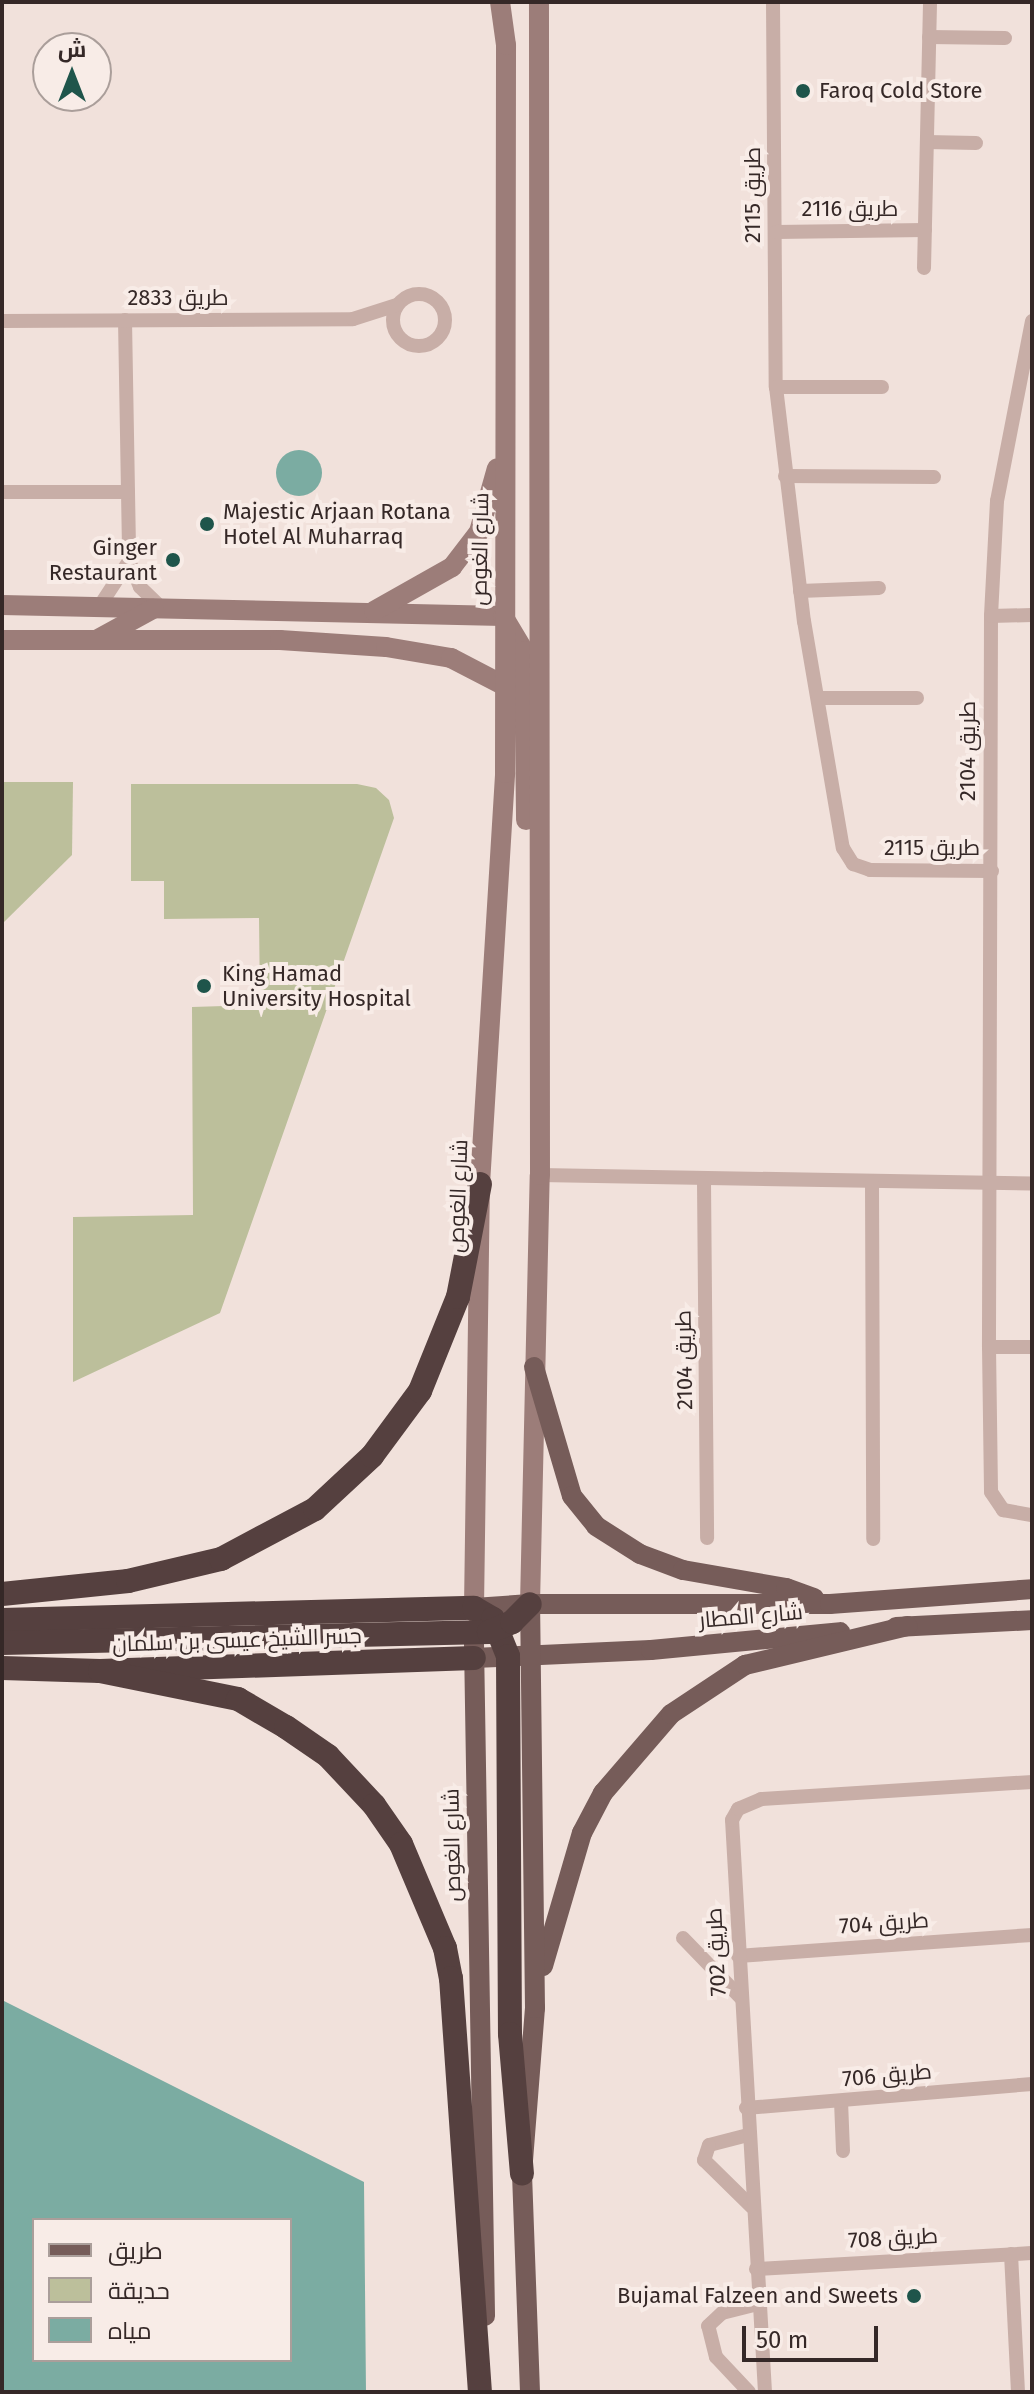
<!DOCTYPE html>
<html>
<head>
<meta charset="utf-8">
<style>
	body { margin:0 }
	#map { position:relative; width:1034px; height:2394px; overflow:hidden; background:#f1e1db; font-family:"Fira Sans",Cairo,sans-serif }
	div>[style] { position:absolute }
	.green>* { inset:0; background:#bcbf9b }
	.water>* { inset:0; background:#7baca2 }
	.round { border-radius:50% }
	.street>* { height:14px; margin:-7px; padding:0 7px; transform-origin:7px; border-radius:7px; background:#c8aea7 }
	.street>.ring { margin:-7px; padding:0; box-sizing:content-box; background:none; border:14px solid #c8aea7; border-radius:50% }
	.secondary>* { height:20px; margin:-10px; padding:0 10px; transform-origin:10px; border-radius:10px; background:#9c7d79 }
	.primary>* { height:20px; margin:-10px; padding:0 10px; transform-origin:10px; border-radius:10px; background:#765c59 }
	.highway>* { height:24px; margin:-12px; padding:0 12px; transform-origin:12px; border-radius:12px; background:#55403f }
	.dots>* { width:22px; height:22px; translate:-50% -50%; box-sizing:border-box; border:4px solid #f8ece7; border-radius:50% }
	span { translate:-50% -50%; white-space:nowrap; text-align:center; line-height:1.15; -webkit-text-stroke:8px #f8ece7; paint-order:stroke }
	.poi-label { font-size:22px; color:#352827 }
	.left { translate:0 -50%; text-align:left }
	.right { translate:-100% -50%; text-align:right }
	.street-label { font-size:22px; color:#352827 }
	.frame { position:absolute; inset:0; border:4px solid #352827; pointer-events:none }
	.legend { position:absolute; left:32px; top:2218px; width:260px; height:144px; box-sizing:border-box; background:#f8ece7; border:2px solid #aa9e9a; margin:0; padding:10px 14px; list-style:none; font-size:24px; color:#352827 }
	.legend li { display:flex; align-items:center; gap:16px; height:40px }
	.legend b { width:40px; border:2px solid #aa9e9a }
	.north { position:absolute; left:32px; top:32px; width:80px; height:80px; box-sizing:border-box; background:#f8ece7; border:2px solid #aa9e9a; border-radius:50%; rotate:0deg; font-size:22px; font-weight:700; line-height:32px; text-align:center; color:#352827 }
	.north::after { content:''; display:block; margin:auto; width:28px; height:36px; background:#1f554b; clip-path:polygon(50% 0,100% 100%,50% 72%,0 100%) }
	.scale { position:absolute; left:742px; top:2326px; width:136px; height:36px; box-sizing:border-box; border:4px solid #352827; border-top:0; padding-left:10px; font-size:24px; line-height:28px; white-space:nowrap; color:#352827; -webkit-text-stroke:6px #f8ece7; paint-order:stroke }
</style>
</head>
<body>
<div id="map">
	<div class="green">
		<i style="clip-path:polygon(2px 782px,73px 782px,72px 855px,2px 924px)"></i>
		<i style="clip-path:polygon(131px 784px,357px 784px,376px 788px,389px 800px,394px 818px,220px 1313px,73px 1382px,73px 1217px,193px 1215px,192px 1007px,260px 1005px,259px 918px,164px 919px,164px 881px,131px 881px)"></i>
	</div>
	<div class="water">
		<i class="round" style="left:276px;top:450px;width:46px;height:46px"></i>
		<i style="clip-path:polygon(evenodd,2px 2000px,364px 2182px,366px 2392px,2px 2392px,2px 2000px,34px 2220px,290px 2220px,290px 2360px,34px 2360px,34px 2220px)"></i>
	</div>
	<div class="street">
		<i style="left:773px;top:2px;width:385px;rotate:89.6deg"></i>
		<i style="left:776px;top:387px;width:236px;rotate:83.2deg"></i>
		<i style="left:804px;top:621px;width:230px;rotate:80.3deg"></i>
		<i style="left:843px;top:848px;width:19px;rotate:58deg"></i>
		<i style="left:853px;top:864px;width:18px;rotate:19deg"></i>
		<i style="left:870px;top:870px;width:122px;rotate:0.5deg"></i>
		<i style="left:929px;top:37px;width:76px;rotate:0.8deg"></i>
		<i style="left:927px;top:142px;width:49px;rotate:1.2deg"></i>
		<i style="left:776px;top:232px;width:149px;rotate:-0.8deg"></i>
		<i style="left:924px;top:268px;width:266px;rotate:-88.7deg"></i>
		<i class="ring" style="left:393px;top:294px;width:38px;height:38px"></i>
		<i style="left:125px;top:320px;width:241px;rotate:89deg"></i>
		<i style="left:129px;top:561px;width:28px;rotate:67deg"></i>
		<i style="left:140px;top:587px;width:28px;rotate:44deg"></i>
		<i style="left:2px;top:321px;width:351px;rotate:-0.3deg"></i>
		<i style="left:353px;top:319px;width:46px;rotate:-17.7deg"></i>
		<i style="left:1032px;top:321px;width:183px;rotate:101deg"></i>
		<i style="left:997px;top:501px;width:115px;rotate:93deg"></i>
		<i style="left:991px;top:616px;width:731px;rotate:90.16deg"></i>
		<i style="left:989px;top:1347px;width:145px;rotate:89.2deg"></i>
		<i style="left:991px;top:1492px;width:22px;rotate:56deg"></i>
		<i style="left:1003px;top:1510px;width:29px;rotate:10deg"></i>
		<i style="left:776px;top:387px;width:106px"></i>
		<i style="left:785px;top:476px;width:149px;rotate:0.4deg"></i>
		<i style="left:2px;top:492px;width:126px"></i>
		<i style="left:800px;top:591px;width:79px;rotate:-2.2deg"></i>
		<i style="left:101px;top:604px;width:51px;rotate:-56.9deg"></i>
		<i style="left:991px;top:616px;width:41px;rotate:-1.4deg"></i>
		<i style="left:818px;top:698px;width:99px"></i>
		<i style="left:540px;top:1175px;width:492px;rotate:1deg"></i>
		<i style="left:704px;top:1182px;width:356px;rotate:89.5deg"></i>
		<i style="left:872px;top:1182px;width:357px;rotate:89.8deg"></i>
		<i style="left:989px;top:1347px;width:43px"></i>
		<i style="left:683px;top:1938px;width:83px;rotate:46deg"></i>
		<i style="left:738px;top:1956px;width:295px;rotate:-4.1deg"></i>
		<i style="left:841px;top:2101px;width:50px;rotate:87.7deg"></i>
		<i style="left:746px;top:2108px;width:287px;rotate:-4.8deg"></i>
		<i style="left:748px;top:2135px;width:40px;rotate:165.6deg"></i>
		<i style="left:709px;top:2145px;width:16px;rotate:108deg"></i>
		<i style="left:704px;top:2160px;width:67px;rotate:44.4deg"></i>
		<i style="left:1011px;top:2254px;width:138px;rotate:87.1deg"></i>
		<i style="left:756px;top:2269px;width:276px;rotate:-3.3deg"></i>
		<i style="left:749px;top:2392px;width:48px;rotate:-133.3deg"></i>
		<i style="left:716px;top:2357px;width:32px;rotate:-104deg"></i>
		<i style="left:708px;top:2326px;width:19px;rotate:-43deg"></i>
		<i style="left:722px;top:2313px;width:37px;rotate:-14deg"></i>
		<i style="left:765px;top:2392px;width:573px;rotate:-93.3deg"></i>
		<i style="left:732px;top:1820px;width:13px;rotate:-61deg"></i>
		<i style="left:738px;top:1809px;width:25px;rotate:-23deg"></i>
		<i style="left:761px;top:1799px;width:272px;rotate:-3.6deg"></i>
	</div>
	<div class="secondary">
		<i style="left:2px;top:605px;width:501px;rotate:1.26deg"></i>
		<i style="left:503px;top:616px;width:41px;rotate:59deg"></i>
		<i style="left:524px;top:651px;width:169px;rotate:89.3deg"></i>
		<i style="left:374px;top:611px;width:90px;rotate:-29.4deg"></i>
		<i style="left:452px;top:567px;width:44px;rotate:-52.4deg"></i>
		<i style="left:479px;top:532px;width:66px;rotate:-74.3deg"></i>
		<i style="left:98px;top:639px;width:63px;rotate:-28.6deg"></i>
		<i style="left:2px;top:640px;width:278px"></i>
		<i style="left:280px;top:640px;width:106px;rotate:3.8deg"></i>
		<i style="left:386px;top:647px;width:66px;rotate:9.6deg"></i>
		<i style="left:451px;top:658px;width:61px;rotate:27.4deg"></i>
		<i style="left:530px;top:1604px;width:429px;rotate:-88.7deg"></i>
		<i style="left:540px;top:1175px;width:1173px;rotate:-90.05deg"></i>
		<i style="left:474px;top:1608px;width:424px;rotate:-89.2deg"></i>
		<i style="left:480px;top:1184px;width:412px;rotate:-86.5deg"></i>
		<i style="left:505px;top:773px;width:728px;rotate:-89.92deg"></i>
		<i style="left:506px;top:45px;width:43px;rotate:-97.9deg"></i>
	</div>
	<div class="primary">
		<i style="left:534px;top:1367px;width:134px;rotate:73.6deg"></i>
		<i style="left:572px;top:1496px;width:38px;rotate:51deg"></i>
		<i style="left:596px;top:1526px;width:52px;rotate:32.5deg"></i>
		<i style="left:640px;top:1554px;width:46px;rotate:20.4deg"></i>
		<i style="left:683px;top:1570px;width:105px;rotate:9.9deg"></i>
		<i style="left:786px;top:1588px;width:30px;rotate:20deg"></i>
		<i style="left:474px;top:1612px;width:4px;rotate:-90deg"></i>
		<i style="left:474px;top:1608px;width:56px;rotate:-4.1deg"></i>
		<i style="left:530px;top:1604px;width:300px"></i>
		<i style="left:830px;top:1604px;width:203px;rotate:-4.2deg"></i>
		<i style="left:896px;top:1627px;width:136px;rotate:-2.9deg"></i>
		<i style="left:474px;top:1644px;width:672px;rotate:89.06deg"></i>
		<i style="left:474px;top:1658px;width:177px;rotate:-2.6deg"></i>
		<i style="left:651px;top:1650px;width:190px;rotate:-5.4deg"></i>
		<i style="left:543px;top:1966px;width:139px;rotate:-73.7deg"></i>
		<i style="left:582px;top:1833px;width:45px;rotate:-62.3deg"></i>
		<i style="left:603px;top:1793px;width:104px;rotate:-49.3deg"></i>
		<i style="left:671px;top:1714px;width:89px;rotate:-33.5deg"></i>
		<i style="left:745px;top:1665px;width:167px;rotate:-13.5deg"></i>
		<i style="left:530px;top:2392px;width:219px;rotate:-92.1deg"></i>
		<i style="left:522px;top:2173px;width:166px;rotate:-85.5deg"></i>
		<i style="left:535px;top:2008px;width:404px;rotate:-90.7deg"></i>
	</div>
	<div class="highway">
		<i style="left:2px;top:1594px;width:127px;rotate:-5.9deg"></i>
		<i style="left:128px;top:1581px;width:96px;rotate:-13.3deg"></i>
		<i style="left:221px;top:1559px;width:106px;rotate:-28deg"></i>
		<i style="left:315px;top:1509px;width:78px;rotate:-42.9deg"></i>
		<i style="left:372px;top:1456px;width:81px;rotate:-53.6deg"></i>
		<i style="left:420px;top:1391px;width:101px;rotate:-68deg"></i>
		<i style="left:458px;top:1297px;width:115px;rotate:-79deg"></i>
		<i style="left:2px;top:1620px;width:472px;rotate:-1.5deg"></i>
		<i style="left:474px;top:1608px;width:22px;rotate:30deg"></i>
		<i style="left:493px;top:1619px;width:40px;rotate:68deg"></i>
		<i style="left:508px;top:1656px;width:378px;rotate:89.7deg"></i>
		<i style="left:510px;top:2034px;width:140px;rotate:85.1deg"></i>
		<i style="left:2px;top:1643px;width:487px;rotate:-1.3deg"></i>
		<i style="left:489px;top:1632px;width:25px;rotate:-23deg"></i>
		<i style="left:512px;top:1622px;width:25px;rotate:-45deg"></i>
		<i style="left:2px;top:1668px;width:98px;rotate:1.8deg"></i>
		<i style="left:100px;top:1671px;width:374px;rotate:-2deg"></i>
		<i style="left:100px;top:1671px;width:141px;rotate:11.5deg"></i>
		<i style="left:238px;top:1699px;width:56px;rotate:30.3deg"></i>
		<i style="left:286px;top:1727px;width:51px;rotate:34.6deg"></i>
		<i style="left:328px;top:1756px;width:67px;rotate:46.8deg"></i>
		<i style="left:374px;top:1805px;width:47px;rotate:55.3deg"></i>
		<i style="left:401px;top:1844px;width:113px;rotate:67.1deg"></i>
		<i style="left:445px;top:1948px;width:31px;rotate:79deg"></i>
		<i style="left:451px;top:1978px;width:415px;rotate:86deg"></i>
	</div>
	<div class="dots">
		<i style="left:803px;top:91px;background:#1f554b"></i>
		<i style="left:207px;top:524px;background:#1f554b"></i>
		<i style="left:173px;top:560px;background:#1f554b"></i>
		<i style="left:204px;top:986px;background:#1f554b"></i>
		<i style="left:914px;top:2296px;background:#1f554b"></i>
	</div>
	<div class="poi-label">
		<span class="left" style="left:819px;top:91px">Faroq Cold Store</span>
		<span class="left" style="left:223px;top:524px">Majestic Arjaan Rotana<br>Hotel Al Muharraq</span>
		<span class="right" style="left:157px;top:560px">Ginger<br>Restaurant</span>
		<span class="left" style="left:222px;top:986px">King Hamad<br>University Hospital</span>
		<span class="right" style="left:898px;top:2296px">Bujamal Falzeen and Sweets</span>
	</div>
	<div class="street-label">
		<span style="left:753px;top:195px;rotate:-90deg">طريق 2115</span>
		<span style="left:850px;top:209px">طريق 2116</span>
		<span style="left:178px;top:298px">طريق 2833</span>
		<span style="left:480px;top:549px;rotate:-89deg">شارع الغوص</span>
		<span style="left:968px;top:751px;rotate:-90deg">طريق 2104</span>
		<span style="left:932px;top:848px">طريق 2115</span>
		<span style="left:458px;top:1196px;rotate:-88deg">شارع الغوص</span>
		<span style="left:684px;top:1360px;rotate:-91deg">طريق 2104</span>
		<span style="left:751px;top:1616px;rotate:-5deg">شارع المطار</span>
		<span style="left:237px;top:1640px;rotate:-2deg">جسر الشيخ عيسى بن سلمان</span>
		<span style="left:452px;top:1845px;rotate:-91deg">شارع الغوص</span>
		<span style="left:884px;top:1923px;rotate:-4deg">طريق 704</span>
		<span style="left:716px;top:1952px;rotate:-93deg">طريق 702</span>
		<span style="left:887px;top:2075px;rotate:-5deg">طريق 706</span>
		<span style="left:893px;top:2238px;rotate:-3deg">طريق 708</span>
	</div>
	<div class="frame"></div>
	<ul class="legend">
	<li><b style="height:10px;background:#765c59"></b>طريق</li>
	<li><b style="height:22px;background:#bcbf9b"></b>حديقة</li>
	<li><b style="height:22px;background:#7baca2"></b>مياه</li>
	</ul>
	<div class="north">ش</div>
	<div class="scale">50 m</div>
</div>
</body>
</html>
